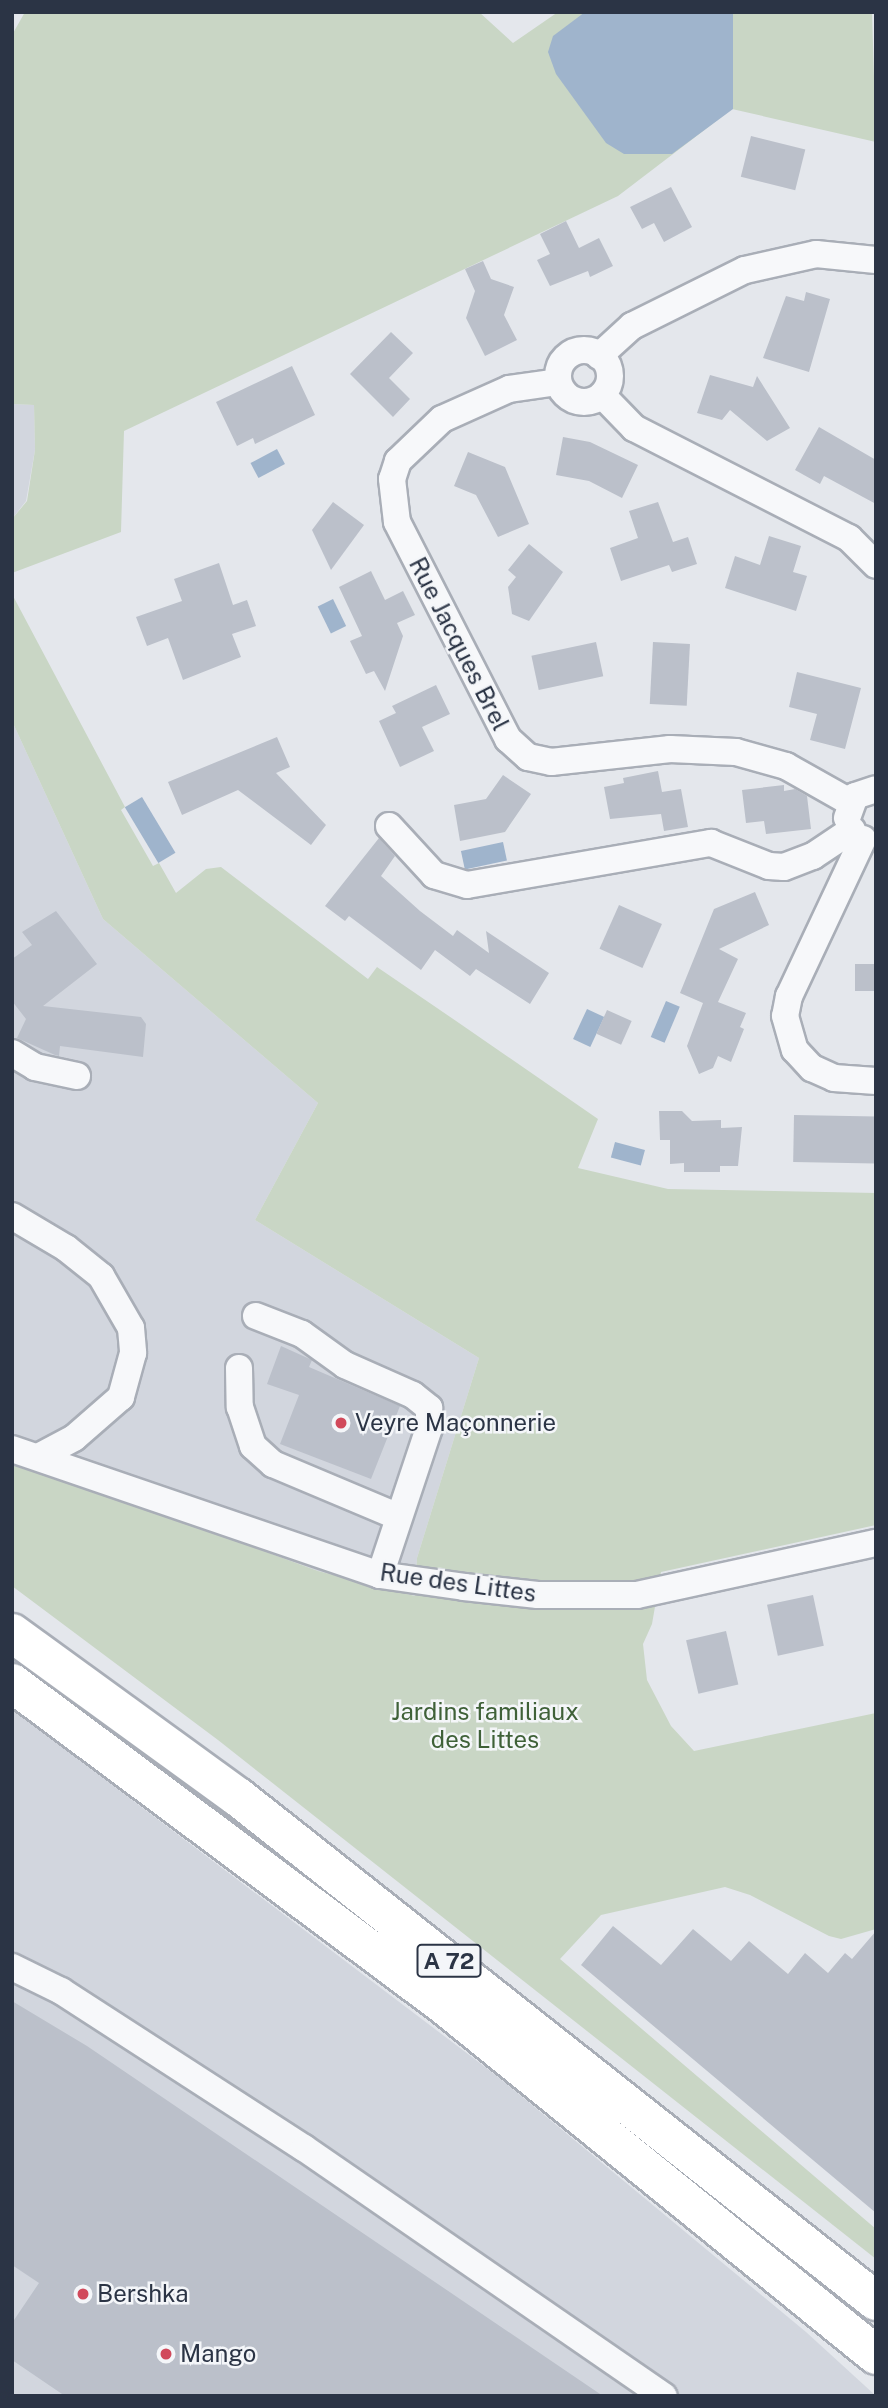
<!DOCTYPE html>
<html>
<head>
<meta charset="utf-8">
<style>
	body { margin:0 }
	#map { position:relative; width:888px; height:2408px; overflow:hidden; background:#e4e7ec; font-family:"Public Sans",sans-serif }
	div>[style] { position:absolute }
	.built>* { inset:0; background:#d2d6de }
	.green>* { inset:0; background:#c9d6c5 }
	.water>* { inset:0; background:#9fb4cc; transform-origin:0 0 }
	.building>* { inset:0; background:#bbc0ca; transform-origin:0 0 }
	.roads { filter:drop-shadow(2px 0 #a9aeb7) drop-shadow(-2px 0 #a9aeb7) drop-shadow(0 2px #a9aeb7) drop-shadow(0 -2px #a9aeb7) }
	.minor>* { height:26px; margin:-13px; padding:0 13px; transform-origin:13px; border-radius:13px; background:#f7f8fa }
	.minor>.ring { margin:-13px; padding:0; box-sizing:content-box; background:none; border:26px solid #f7f8fa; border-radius:50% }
	.highway>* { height:38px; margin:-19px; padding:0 19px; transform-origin:19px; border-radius:19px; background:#fff }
	.dots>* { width:19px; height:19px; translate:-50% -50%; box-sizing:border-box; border:4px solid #f4f6f9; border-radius:50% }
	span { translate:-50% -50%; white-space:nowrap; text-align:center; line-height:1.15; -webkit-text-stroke:5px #f4f6f9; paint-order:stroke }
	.shield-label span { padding:2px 5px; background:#f4f6f9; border:2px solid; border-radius:5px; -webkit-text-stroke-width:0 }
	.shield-label { font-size:23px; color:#2b3445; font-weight:700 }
	.street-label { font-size:24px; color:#2b3445 }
	.poi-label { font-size:24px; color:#2b3445 }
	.left { translate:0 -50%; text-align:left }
	.park-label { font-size:24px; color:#3f6138 }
	.frame { position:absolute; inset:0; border:14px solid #2b3445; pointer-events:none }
</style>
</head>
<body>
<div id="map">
	<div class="built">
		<i style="clip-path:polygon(12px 404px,34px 405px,35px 450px,26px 501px,12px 519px)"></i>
		<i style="clip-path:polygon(12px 721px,103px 919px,318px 1103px,255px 1220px,479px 1358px,417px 1558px,415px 1596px,318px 1571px,93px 1488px,12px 1465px)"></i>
		<i style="clip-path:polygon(12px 1709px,497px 2076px,806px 2332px,876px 2396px,12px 2396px)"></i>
	</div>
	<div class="green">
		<i style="clip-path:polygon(25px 12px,479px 12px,513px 43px,558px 12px,872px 12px,876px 142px,732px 109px,618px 196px,124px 431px,121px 532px,12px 573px,12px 519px,27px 501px,35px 450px,34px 405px,12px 404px,12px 35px)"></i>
		<i style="clip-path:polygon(12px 594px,125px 807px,121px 810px,153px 866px,159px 863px,176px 893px,206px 869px,221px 867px,368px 979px,377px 967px,459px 1023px,598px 1119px,578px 1168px,668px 1189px,876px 1193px,876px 1525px,661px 1572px,652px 1624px,643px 1644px,647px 1680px,671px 1726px,694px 1751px,876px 1713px,876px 1929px,841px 1939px,829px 1936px,750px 1895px,725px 1887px,601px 1915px,560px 1959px,876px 2229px,876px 2259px,218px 1740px,12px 1586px,12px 1465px,93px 1488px,318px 1571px,415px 1596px,417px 1558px,479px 1358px,255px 1220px,318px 1103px,103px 919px,12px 721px)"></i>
	</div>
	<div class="water">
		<i style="clip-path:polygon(585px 12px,733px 12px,733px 109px,672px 154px,624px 154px,606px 143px,556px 74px,548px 52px,553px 36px)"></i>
		<i style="left:277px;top:449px;width:17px;height:30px;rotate:62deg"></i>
		<i style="left:333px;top:599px;width:30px;height:17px;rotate:64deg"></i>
		<i style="left:142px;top:797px;width:65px;height:20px;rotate:59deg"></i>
		<i style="left:503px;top:842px;width:19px;height:43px;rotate:78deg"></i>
		<i style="left:666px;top:1001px;width:15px;height:39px;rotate:23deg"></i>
		<i style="left:587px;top:1009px;width:19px;height:33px;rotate:25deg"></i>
		<i style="left:615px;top:1142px;width:31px;height:16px;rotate:15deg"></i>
	</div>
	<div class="building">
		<i style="left:751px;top:136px;width:56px;height:42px;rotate:14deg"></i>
		<i style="clip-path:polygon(671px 187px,692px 227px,664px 242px,654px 223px,642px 229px,630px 207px)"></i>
		<i style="clip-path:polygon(566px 221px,579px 248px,599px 238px,613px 266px,590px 277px,588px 271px,550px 286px,537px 260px,550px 254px,540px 234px)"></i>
		<i style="clip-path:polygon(483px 261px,491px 279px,514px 287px,504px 315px,517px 340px,485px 356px,466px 318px,475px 291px,465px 269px)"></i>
		<i style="clip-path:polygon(806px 292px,830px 299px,809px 372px,763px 358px,786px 296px,804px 301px)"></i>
		<i style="clip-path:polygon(391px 332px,413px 353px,389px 378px,410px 399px,393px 417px,350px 374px)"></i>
		<i style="clip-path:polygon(292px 366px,315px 415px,255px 444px,253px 438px,237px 446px,216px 402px)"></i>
		<i style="clip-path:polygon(710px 375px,753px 387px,757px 376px,790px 428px,767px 441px,730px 410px,722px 420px,697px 413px)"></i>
		<i style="clip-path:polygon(819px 427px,876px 460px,876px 504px,824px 476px,820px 484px,795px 470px)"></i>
		<i style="clip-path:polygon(563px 437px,590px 442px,638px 465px,622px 498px,589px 481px,556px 475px)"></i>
		<i style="clip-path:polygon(468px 452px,505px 467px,529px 524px,498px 537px,476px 495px,454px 486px)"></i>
		<i style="clip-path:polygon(333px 502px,364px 525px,331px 570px,312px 530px)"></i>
		<i style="clip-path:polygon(658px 502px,673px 542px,688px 537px,697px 564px,672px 572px,669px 565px,621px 581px,610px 548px,638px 538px,629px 511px)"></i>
		<i style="clip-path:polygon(769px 536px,801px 546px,793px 572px,807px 576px,796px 611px,725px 588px,735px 556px,760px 565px)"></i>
		<i style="clip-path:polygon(529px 544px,563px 572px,529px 621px,512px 614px,508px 587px,516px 577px,508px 570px)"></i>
		<i style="clip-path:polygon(219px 563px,233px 605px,247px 600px,256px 626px,232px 634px,241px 657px,183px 680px,168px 638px,147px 646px,136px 617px,182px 601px,174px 579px)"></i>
		<i style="clip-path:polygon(371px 571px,385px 600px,403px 591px,415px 615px,397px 623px,403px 636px,385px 691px,374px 671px,366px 674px,350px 641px,362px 636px,339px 587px)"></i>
		<i style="left:596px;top:642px;width:35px;height:66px;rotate:78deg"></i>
		<i style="left:653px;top:642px;width:37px;height:62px;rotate:3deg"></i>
		<i style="clip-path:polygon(797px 672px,861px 688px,845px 749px,810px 740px,817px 714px,789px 707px)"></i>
		<i style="clip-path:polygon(436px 685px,450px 714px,422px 727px,434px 751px,400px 767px,379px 721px,396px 713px,392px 706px)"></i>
		<i style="clip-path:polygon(277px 737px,290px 767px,276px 773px,326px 825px,311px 845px,238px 790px,182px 815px,168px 782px)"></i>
		<i style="clip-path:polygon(658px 771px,662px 792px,681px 789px,688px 827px,664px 831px,661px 814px,610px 819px,604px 787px,624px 783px,623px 778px)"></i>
		<i style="clip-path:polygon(503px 775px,531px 794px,505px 832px,460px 841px,454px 805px,486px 799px)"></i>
		<i style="clip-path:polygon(784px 785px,784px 791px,795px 789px,807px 796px,811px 829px,766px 834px,764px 821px,746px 823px,742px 790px)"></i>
		<i style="clip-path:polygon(379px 838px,395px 856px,381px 876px,420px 911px,453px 936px,457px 930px,489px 953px,486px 931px,549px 973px,530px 1004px,476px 969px,470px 976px,435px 950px,421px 970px,349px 916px,345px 921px,325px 906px)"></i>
		<i style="clip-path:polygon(755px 892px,769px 925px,719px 949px,738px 959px,718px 1002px,746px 1013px,740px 1027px,744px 1029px,731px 1062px,718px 1056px,713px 1068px,699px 1074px,687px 1046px,703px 1003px,680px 993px,714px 909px)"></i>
		<i style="left:619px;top:905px;width:47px;height:48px;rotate:24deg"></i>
		<i style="clip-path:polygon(56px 911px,97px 964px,43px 1006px,141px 1017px,146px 1024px,143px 1057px,60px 1046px,59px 1056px,55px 1055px,17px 1038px,26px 1019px,12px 1001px,12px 959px,32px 945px,22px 932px)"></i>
		<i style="left:855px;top:964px;width:21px;height:27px"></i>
		<i style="left:607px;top:1010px;width:27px;height:26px;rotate:24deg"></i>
		<i style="clip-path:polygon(659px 1111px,682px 1111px,692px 1121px,721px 1120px,721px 1128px,742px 1127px,738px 1166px,720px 1166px,720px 1172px,684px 1172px,684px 1163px,670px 1164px,670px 1140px,660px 1140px)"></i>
		<i style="left:794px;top:1115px;width:82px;height:47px;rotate:1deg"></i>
		<i style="clip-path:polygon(281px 1346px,312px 1360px,309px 1367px,400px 1406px,371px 1479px,280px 1444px,299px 1395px,267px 1384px)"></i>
		<i style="left:813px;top:1595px;width:52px;height:47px;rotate:78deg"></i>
		<i style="left:726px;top:1631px;width:55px;height:41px;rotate:77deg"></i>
		<i style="clip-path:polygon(613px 1926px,661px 1965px,693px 1929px,731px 1961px,749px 1941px,788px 1974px,805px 1953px,828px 1973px,845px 1953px,852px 1959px,876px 1931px,876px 2213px,581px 1965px)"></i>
		<i style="clip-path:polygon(12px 2001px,87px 2046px,603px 2396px,65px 2396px,12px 2360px,12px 2323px,39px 2283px,12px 2265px)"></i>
	</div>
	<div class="roads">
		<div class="minor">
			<i class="ring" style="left:558px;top:350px;width:26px;height:26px"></i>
			<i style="left:599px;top:356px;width:45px;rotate:-42.3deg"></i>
			<i style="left:632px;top:326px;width:126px;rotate:-26.4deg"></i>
			<i style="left:745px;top:270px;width:73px;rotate:-12.7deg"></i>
			<i style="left:816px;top:254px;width:60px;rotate:5.7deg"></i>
			<i style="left:558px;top:382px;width:49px;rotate:171.9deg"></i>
			<i style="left:509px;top:389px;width:73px;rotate:155.9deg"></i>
			<i style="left:442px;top:419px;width:61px;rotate:136.3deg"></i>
			<i style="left:398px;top:461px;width:19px;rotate:108deg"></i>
			<i style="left:392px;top:479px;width:43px;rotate:83.4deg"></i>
			<i style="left:397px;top:522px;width:244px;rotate:62.9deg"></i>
			<i style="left:508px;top:739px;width:27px;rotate:42deg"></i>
			<i style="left:528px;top:757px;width:24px;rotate:12deg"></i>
			<i style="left:551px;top:762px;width:120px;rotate:-6.2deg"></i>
			<i style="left:670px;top:749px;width:66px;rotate:2.6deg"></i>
			<i style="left:736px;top:752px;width:52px;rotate:15.6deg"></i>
			<i style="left:786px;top:766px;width:73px;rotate:29.4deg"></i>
			<i style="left:602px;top:395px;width:46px;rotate:45.9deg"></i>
			<i style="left:634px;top:428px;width:242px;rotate:27.1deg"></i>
			<i style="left:849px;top:538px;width:38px;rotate:45deg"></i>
			<i style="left:847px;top:818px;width:23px;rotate:-70deg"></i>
			<i style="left:855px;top:796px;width:22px;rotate:-18deg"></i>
			<i style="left:389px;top:826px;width:67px;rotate:47.4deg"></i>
			<i style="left:434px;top:875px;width:34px;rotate:17deg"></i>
			<i style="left:467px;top:885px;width:248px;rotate:-9.8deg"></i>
			<i style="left:711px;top:843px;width:62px;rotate:21.6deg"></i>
			<i style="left:769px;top:866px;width:15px;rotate:4deg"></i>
			<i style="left:784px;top:867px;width:31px;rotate:-21deg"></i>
			<i style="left:813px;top:856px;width:47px;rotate:-33.7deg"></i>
			<i style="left:863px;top:839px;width:174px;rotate:115.2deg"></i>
			<i style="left:789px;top:996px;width:20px;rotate:101deg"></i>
			<i style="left:785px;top:1016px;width:35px;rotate:74deg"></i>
			<i style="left:795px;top:1050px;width:25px;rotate:47deg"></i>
			<i style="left:812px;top:1068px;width:24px;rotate:24deg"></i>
			<i style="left:834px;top:1078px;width:42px;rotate:4.1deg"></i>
			<i style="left:12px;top:1053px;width:27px;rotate:31deg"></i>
			<i style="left:35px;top:1067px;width:43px;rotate:12.1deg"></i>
			<i style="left:12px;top:1216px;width:63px;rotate:30.7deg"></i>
			<i style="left:66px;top:1248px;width:45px;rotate:38.7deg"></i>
			<i style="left:101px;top:1276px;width:60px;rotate:60deg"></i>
			<i style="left:131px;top:1328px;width:25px;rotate:85deg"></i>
			<i style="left:133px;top:1353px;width:46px;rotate:105.3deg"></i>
			<i style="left:121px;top:1397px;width:62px;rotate:138.9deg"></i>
			<i style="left:74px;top:1438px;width:40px;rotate:152deg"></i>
			<i style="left:256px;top:1316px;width:49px;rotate:21.4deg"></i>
			<i style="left:302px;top:1334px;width:53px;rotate:35.8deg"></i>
			<i style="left:345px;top:1365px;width:74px;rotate:23.8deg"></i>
			<i style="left:413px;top:1395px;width:21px;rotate:39deg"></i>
			<i style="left:429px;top:1408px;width:20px;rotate:90deg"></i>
			<i style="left:429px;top:1428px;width:155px;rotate:108.4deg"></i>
			<i style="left:239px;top:1368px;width:39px;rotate:89deg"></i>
			<i style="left:240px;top:1407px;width:41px;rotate:71.6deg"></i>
			<i style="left:253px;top:1446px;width:27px;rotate:42deg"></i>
			<i style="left:273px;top:1464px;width:134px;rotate:22.8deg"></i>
			<i style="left:12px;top:1449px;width:389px;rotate:18.9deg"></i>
			<i style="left:380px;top:1575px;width:85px;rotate:8.1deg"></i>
			<i style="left:464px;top:1587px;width:74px;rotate:6.2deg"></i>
			<i style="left:538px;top:1595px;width:99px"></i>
			<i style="left:637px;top:1595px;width:245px;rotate:-12.3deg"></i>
			<i style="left:12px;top:1967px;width:55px;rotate:26.1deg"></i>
			<i style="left:61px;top:1991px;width:289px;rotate:32.9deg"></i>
			<i style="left:304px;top:2148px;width:437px;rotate:34.6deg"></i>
		</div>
		<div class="highway">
			<i style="left:12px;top:1633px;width:279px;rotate:36deg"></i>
			<i style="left:238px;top:1797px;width:813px;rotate:38.31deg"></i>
			<i style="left:12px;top:1683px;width:539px;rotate:36.7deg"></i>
			<i style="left:444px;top:2005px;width:556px;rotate:39.01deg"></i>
		</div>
	</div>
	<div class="dots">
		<i style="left:341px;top:1423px;background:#d1495b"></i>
		<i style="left:83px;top:2294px;background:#d1495b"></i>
		<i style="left:166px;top:2354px;background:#d1495b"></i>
	</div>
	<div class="shield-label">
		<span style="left:449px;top:1961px">A 72</span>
	</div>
	<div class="street-label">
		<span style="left:459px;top:644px;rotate:63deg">Rue Jacques Brel</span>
		<span style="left:458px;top:1583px;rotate:8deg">Rue des Littes</span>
	</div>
	<div class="poi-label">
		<span class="left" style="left:355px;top:1423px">Veyre Maçonnerie</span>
		<span class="left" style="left:97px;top:2294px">Bershka</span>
		<span class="left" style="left:180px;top:2354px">Mango</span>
	</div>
	<div class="park-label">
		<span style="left:485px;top:1726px">Jardins familiaux<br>des Littes</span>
	</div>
	<div class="frame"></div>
</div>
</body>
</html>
